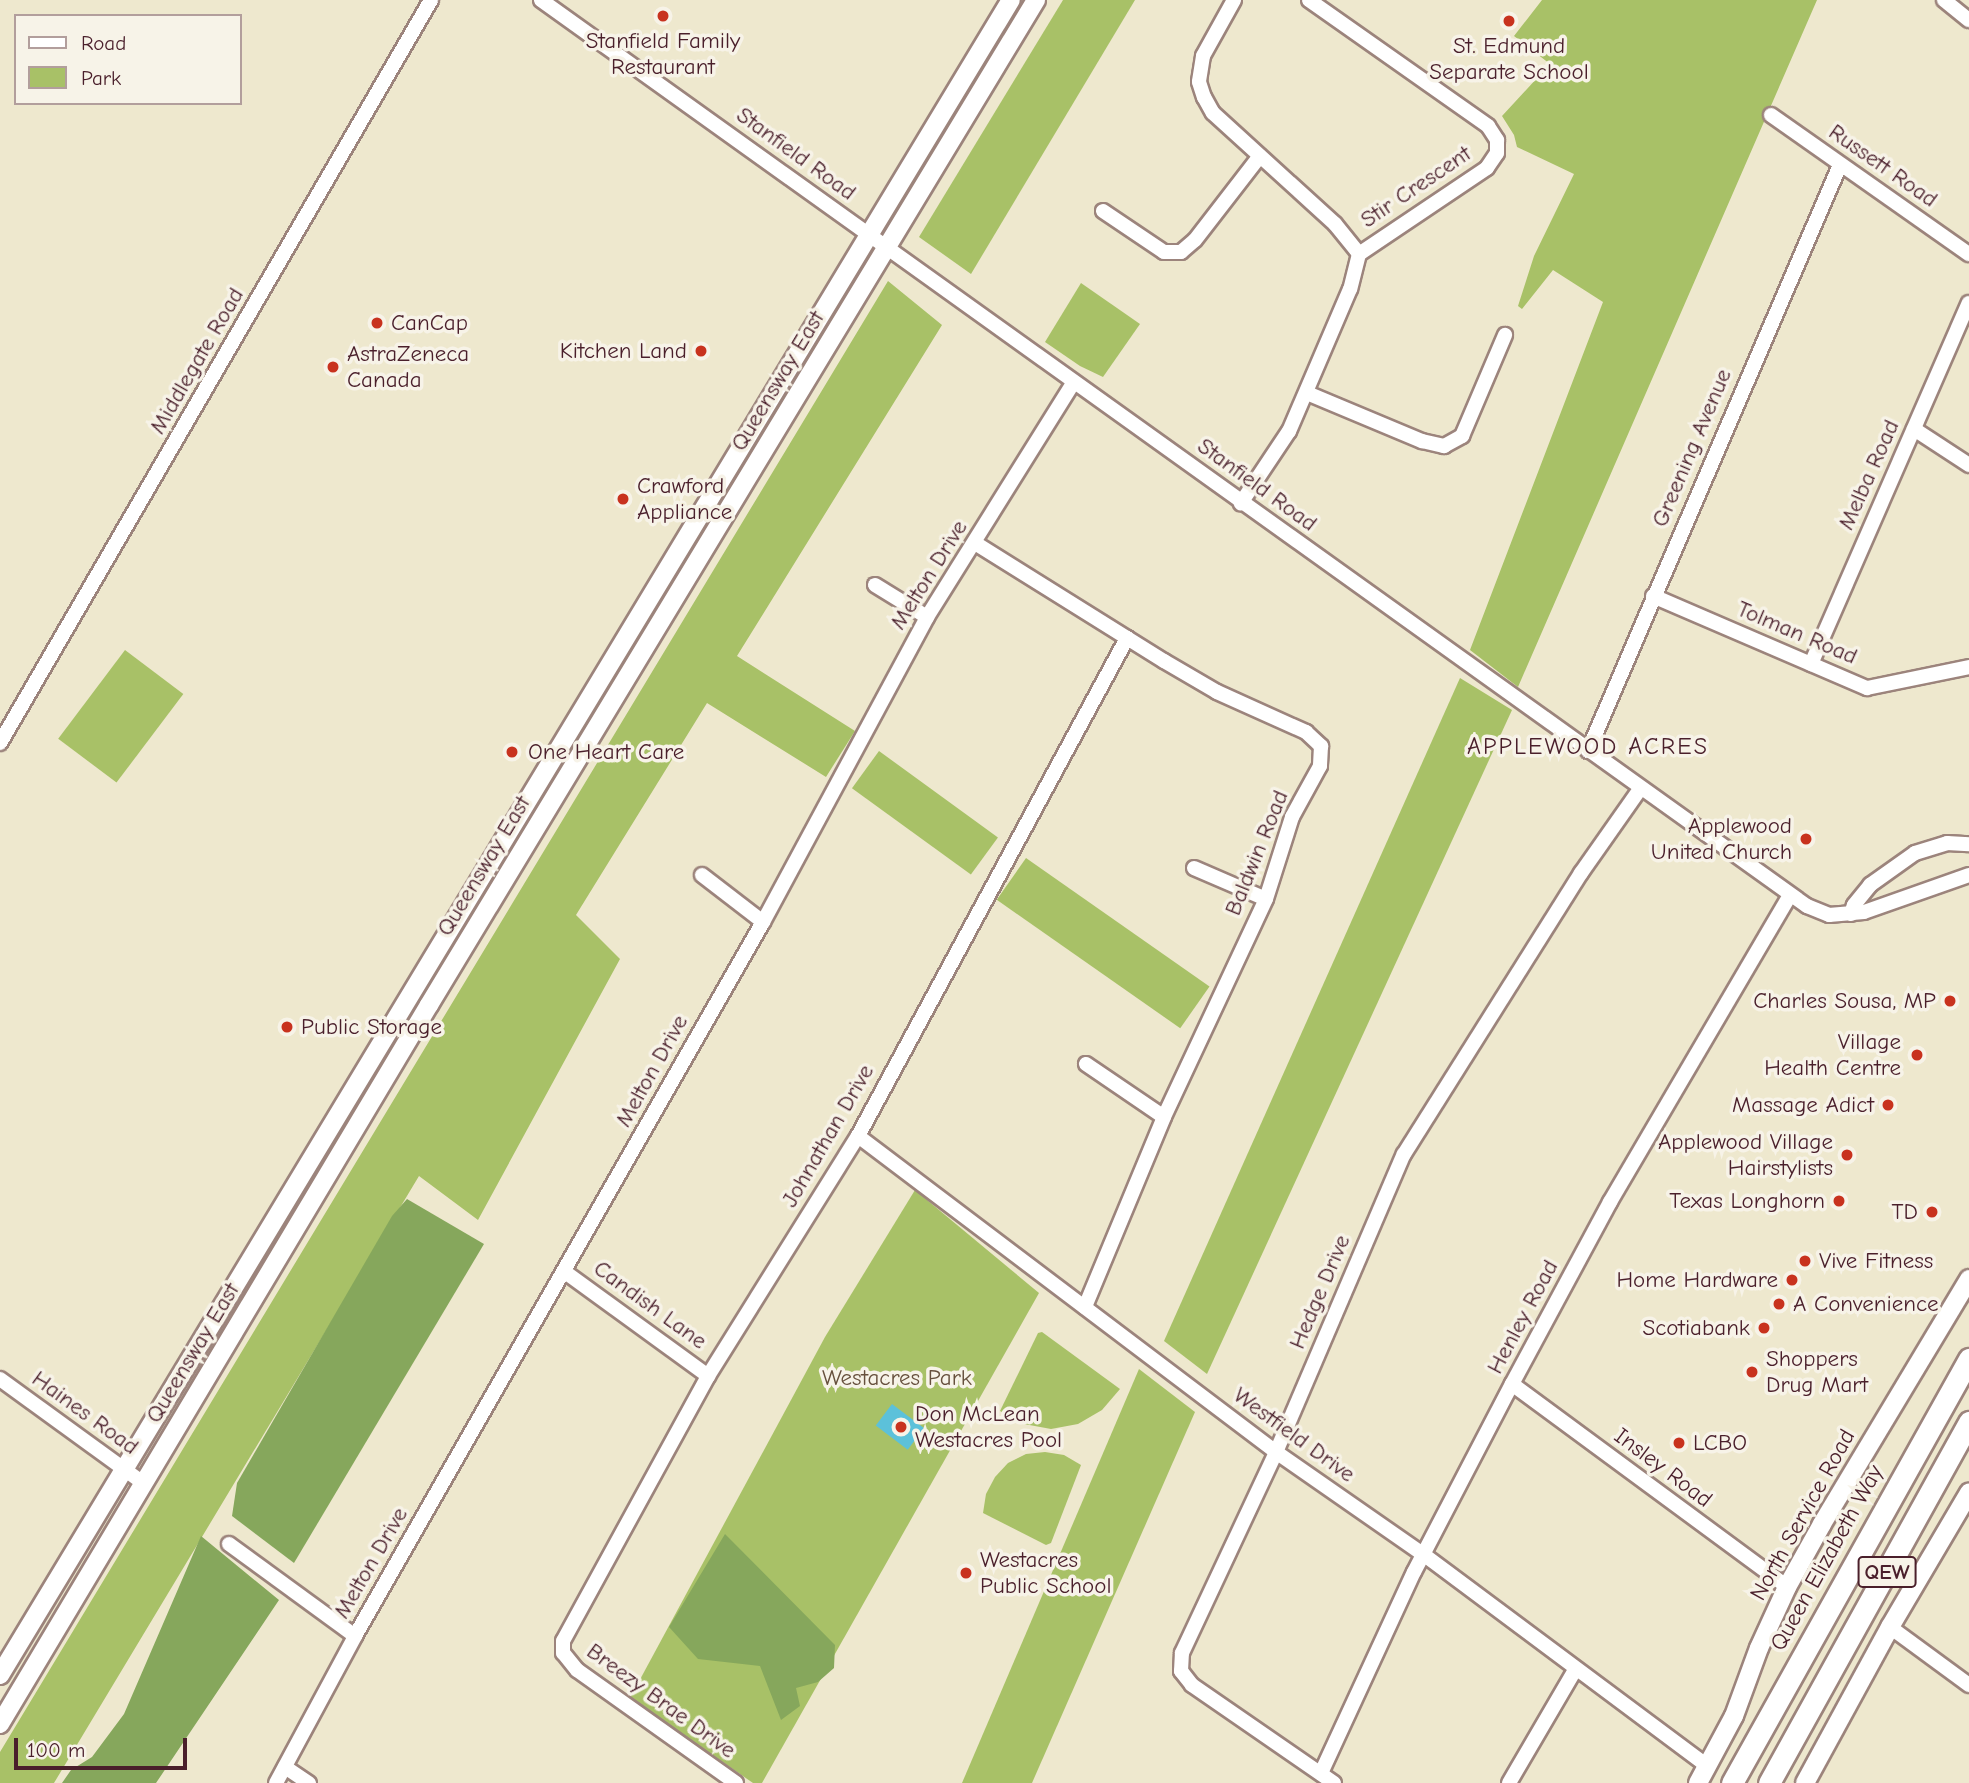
<!DOCTYPE html>
<html>
<head>
<meta charset="utf-8">
<style>
	body { margin:0 }
	#map { position:relative; width:1969px; height:1783px; overflow:hidden; background:#eee8ce; font-family:"Comic Neue",sans-serif }
	div>[style] { position:absolute }
	.green>* { inset:0; background:#a8c167; transform-origin:0 0 }
	.forest>* { inset:0; background:#86a75c }
	.water>* { inset:0; background:#5cc1da; transform-origin:0 0 }
	.roads { filter:drop-shadow(2px 0 #9c847c) drop-shadow(-2px 0 #9c847c) drop-shadow(0 2px #9c847c) drop-shadow(0 -2px #9c847c) }
	.minor>* { height:14px; margin:-7px; padding:0 7px; transform-origin:7px; border-radius:7px; background:#fff }
	.major>* { height:18px; margin:-9px; padding:0 9px; transform-origin:9px; border-radius:9px; background:#fff }
	.highway>* { height:21px; margin:-10.5px; padding:0 10.5px; transform-origin:10.5px; border-radius:10.5px; background:#fff }
	.dots>* { width:19px; height:19px; translate:-50% -50%; box-sizing:border-box; border:4px solid #f7f3e8; border-radius:50% }
	span { translate:-50% -50%; white-space:nowrap; text-align:center; line-height:1.15; -webkit-text-stroke:7px #f7f3e8; paint-order:stroke }
	.shield-label span { padding:2px 5px; background:#f7f3e8; border:2px solid; border-radius:5px; -webkit-text-stroke-width:0 }
	.shield-label { font-size:21px; color:#4a1f2b; font-weight:700 }
	.poi-label { font-size:23px; color:#4a1f2b }
	.left { translate:0 -50%; text-align:left }
	.right { translate:-100% -50%; text-align:right }
	.street-label { font-size:23px; color:#4a1f2b }
	.park-label { font-size:23px; color:#66503d }
	.neighbourhood-label { font-size:24px; color:#4a1f2b; letter-spacing:2px }
	.legend { position:absolute; left:14px; top:14px; width:228px; height:91px; box-sizing:border-box; background:#f7f3e8; border:2px solid #b29e9c; margin:0; padding:9px 12px; list-style:none; font-size:21px; color:#4a1f2b }
	.legend li { display:flex; align-items:center; gap:14px; height:35px }
	.legend b { width:35px; border:2px solid #b29e9c }
	.scale { position:absolute; left:14px; top:1738px; width:173px; height:32px; box-sizing:border-box; border:4px solid #4a1f2b; border-top:0; padding-left:9px; font-size:21px; line-height:24px; white-space:nowrap; color:#4a1f2b; -webkit-text-stroke:5px #f7f3e8; paint-order:stroke }
</style>
</head>
<body>
<div id="map">
	<div class="green">
		<i style="clip-path:polygon(1063px 0,1135px 0,971px 274px,919px 237px)"></i>
		<i style="clip-path:polygon(1542px 0,1817px 0,1518px 687px,1470px 650px,1603px 302px,1553px 270px,1522px 309px,1518px 306px,1534px 256px,1574px 174px,1517px 147px,1514px 135px,1502px 116px,1550px 64px,1514px 36px)"></i>
		<i style="clip-path:polygon(888px 281px,942px 325px,737px 656px,855px 731px,826px 777px,707px 703px,576px 915px,620px 959px,478px 1220px,419px 1176px,54px 1783px,0 1783px,0 1752px)"></i>
		<i style="clip-path:polygon(1081px 283px,1140px 324px,1103px 377px,1080px 366px,1045px 342px)"></i>
		<i style="left:125px;top:650px;width:73px;height:111px;rotate:37deg"></i>
		<i style="clip-path:polygon(1460px 678px,1512px 710px,1207px 1374px,1164px 1341px)"></i>
		<i style="left:879px;top:751px;width:147px;height:46px;rotate:36deg"></i>
		<i style="left:1026px;top:858px;width:224px;height:51px;rotate:35deg"></i>
		<i style="clip-path:polygon(915px 1190px,1039px 1293px,762px 1783px,753px 1783px,630px 1698px,825px 1337px)"></i>
		<i style="clip-path:polygon(1042px 1332px,1120px 1389px,1102px 1410px,1078px 1424px,1051px 1429px,1024px 1424px,1000px 1411px,1038px 1333px)"></i>
		<i style="clip-path:polygon(1139px 1369px,1195px 1412px,1032px 1783px,962px 1783px)"></i>
		<i style="clip-path:polygon(1045px 1452px,1064px 1455px,1081px 1465px,1051px 1543px,1046px 1545px,983px 1513px,986px 1494px,995px 1477px,1008px 1463px,1026px 1454px)"></i>
	</div>
	<div class="forest">
		<i style="clip-path:polygon(407px 1199px,484px 1244px,294px 1563px,232px 1516px,237px 1483px,392px 1216px)"></i>
		<i style="clip-path:polygon(725px 1534px,835px 1645px,834px 1668px,818px 1682px,796px 1688px,800px 1706px,781px 1720px,760px 1666px,698px 1659px,669px 1627px)"></i>
		<i style="clip-path:polygon(201px 1536px,279px 1600px,156px 1783px,62px 1783px,71px 1770px,92px 1757px,124px 1714px)"></i>
	</div>
	<div class="water">
		<i style="left:892px;top:1404px;width:40px;height:27px;rotate:37deg"></i>
	</div>
	<div class="roads">
		<div class="minor">
			<i style="left:541px;top:0;width:1557px;rotate:35.59deg"></i>
			<i style="left:1807px;top:906px;width:24px;rotate:22deg"></i>
			<i style="left:1829px;top:915px;width:35px;rotate:-5deg"></i>
			<i style="left:1864px;top:912px;width:111px;rotate:-19.4deg"></i>
			<i style="left:1234px;top:0;width:64px;rotate:119deg"></i>
			<i style="left:1203px;top:56px;width:26px;rotate:99deg"></i>
			<i style="left:1199px;top:82px;width:16px;rotate:72deg"></i>
			<i style="left:1204px;top:97px;width:18px;rotate:61deg"></i>
			<i style="left:1213px;top:113px;width:165px;rotate:42.3deg"></i>
			<i style="left:1335px;top:224px;width:38px;rotate:51deg"></i>
			<i style="left:1359px;top:254px;width:36px;rotate:104deg"></i>
			<i style="left:1350px;top:289px;width:155px;rotate:113.2deg"></i>
			<i style="left:1289px;top:431px;width:87px;rotate:123.7deg"></i>
			<i style="left:1309px;top:0;width:219px;rotate:35.1deg"></i>
			<i style="left:1488px;top:126px;width:17px;rotate:57deg"></i>
			<i style="left:1497px;top:140px;width:13px;rotate:90deg"></i>
			<i style="left:1497px;top:153px;width:18px;rotate:124deg"></i>
			<i style="left:1487px;top:168px;width:154px;rotate:146.1deg"></i>
			<i style="left:1944px;top:0;width:32px;rotate:39deg"></i>
			<i style="left:1771px;top:115px;width:242px;rotate:35.1deg"></i>
			<i style="left:1103px;top:211px;width:73px;rotate:33.9deg"></i>
			<i style="left:1164px;top:252px;width:17px"></i>
			<i style="left:1181px;top:252px;width:18px;rotate:-41deg"></i>
			<i style="left:1195px;top:240px;width:106px;rotate:-52.3deg"></i>
			<i style="left:1307px;top:393px;width:125px;rotate:22.7deg"></i>
			<i style="left:1422px;top:441px;width:23px;rotate:13deg"></i>
			<i style="left:1444px;top:446px;width:21px;rotate:-29deg"></i>
			<i style="left:1462px;top:436px;width:110px;rotate:-66.9deg"></i>
			<i style="left:1914px;top:429px;width:66px;rotate:33.2deg"></i>
			<i style="left:975px;top:543px;width:223px;rotate:32deg"></i>
			<i style="left:1164px;top:661px;width:61px;rotate:30.3deg"></i>
			<i style="left:1217px;top:692px;width:98px;rotate:24.2deg"></i>
			<i style="left:1306px;top:732px;width:21px;rotate:43deg"></i>
			<i style="left:1321px;top:746px;width:20px;rotate:93deg"></i>
			<i style="left:1320px;top:766px;width:58px;rotate:118.8deg"></i>
			<i style="left:1292px;top:817px;width:86px;rotate:107.6deg"></i>
			<i style="left:1266px;top:899px;width:241px;rotate:115.1deg"></i>
			<i style="left:1164px;top:1117px;width:206px;rotate:112.6deg"></i>
			<i style="left:875px;top:585px;width:61px;rotate:31.6deg"></i>
			<i style="left:1653px;top:596px;width:233px;rotate:23.3deg"></i>
			<i style="left:1867px;top:688px;width:104px;rotate:-11.6deg"></i>
			<i style="left:1811px;top:664px;width:394px;rotate:-66.4deg"></i>
			<i style="left:0;top:743px;width:859px;rotate:-59.88deg"></i>
			<i style="left:1588px;top:751px;width:638px;rotate:-66.73deg"></i>
			<i style="left:1194px;top:868px;width:78px;rotate:23.3deg"></i>
			<i style="left:702px;top:875px;width:77px;rotate:37.6deg"></i>
			<i style="left:1851px;top:914px;width:9px;rotate:-72deg"></i>
			<i style="left:1854px;top:905px;width:26px;rotate:-51deg"></i>
			<i style="left:1870px;top:885px;width:55px;rotate:-35.4deg"></i>
			<i style="left:1915px;top:853px;width:34px;rotate:-17deg"></i>
			<i style="left:1947px;top:843px;width:22px;rotate:3deg"></i>
			<i style="left:1086px;top:1064px;width:94px;rotate:34.2deg"></i>
			<i style="left:858px;top:1136px;width:524px;rotate:37.09deg"></i>
			<i style="left:1276px;top:1452px;width:179px;rotate:34.8deg"></i>
			<i style="left:1423px;top:1554px;width:354px;rotate:36.7deg"></i>
			<i style="left:565px;top:1272px;width:177px;rotate:36deg"></i>
			<i style="left:0;top:1379px;width:177px;rotate:36deg"></i>
			<i style="left:1512px;top:1384px;width:342px;rotate:36.4deg"></i>
			<i style="left:229px;top:1544px;width:156px;rotate:36.1deg"></i>
			<i style="left:1890px;top:1627px;width:98px;rotate:36.3deg"></i>
			<i style="left:285px;top:1767px;width:29px;rotate:34deg"></i>
			<i style="left:1321px;top:1773px;width:221px;rotate:-65.2deg"></i>
			<i style="left:1414px;top:1572px;width:212px;rotate:-62.5deg"></i>
			<i style="left:1512px;top:1384px;width:207px;rotate:-61.7deg"></i>
			<i style="left:1610px;top:1202px;width:356px;rotate:-59.6deg"></i>
			<i style="left:276px;top:1783px;width:167px;rotate:-61.7deg"></i>
			<i style="left:355px;top:1636px;width:822px;rotate:-60.26deg"></i>
			<i style="left:763px;top:922px;width:346px;rotate:-61.7deg"></i>
			<i style="left:927px;top:617px;width:276px;rotate:-58deg"></i>
			<i style="left:736px;top:1783px;width:195px;rotate:-144.6deg"></i>
			<i style="left:577px;top:1670px;width:22px;rotate:-129deg"></i>
			<i style="left:563px;top:1653px;width:12px;rotate:-90deg"></i>
			<i style="left:563px;top:1641px;width:302px;rotate:-61.3deg"></i>
			<i style="left:708px;top:1376px;width:283px;rotate:-58deg"></i>
			<i style="left:858px;top:1136px;width:566px;rotate:-61.62deg"></i>
			<i style="left:1334px;top:1783px;width:173px;rotate:-145.4deg"></i>
			<i style="left:1192px;top:1685px;width:18px;rotate:-128deg"></i>
			<i style="left:1181px;top:1671px;width:18px;rotate:-87deg"></i>
			<i style="left:1182px;top:1653px;width:222px;rotate:-64.9deg"></i>
			<i style="left:1276px;top:1452px;width:324px;rotate:-66.8deg"></i>
			<i style="left:1404px;top:1154px;width:332px;rotate:-57.8deg"></i>
			<i style="left:1581px;top:873px;width:103px;rotate:-54.9deg"></i>
			<i style="left:1509px;top:1783px;width:131px;rotate:-59.7deg"></i>
		</div>
		<div class="major">
			<i style="left:0;top:1675px;width:1956px;rotate:-58.89deg"></i>
			<i style="left:0;top:1724px;width:837px;rotate:-59.18deg"></i>
			<i style="left:429px;top:1005px;width:1174px;rotate:-58.87deg"></i>
			<i style="left:1698px;top:1783px;width:76px;rotate:-61.8deg"></i>
			<i style="left:1734px;top:1716px;width:72px;rotate:-69.8deg"></i>
			<i style="left:1759px;top:1648px;width:67px;rotate:-65.3deg"></i>
			<i style="left:1787px;top:1587px;width:72px;rotate:-60.9deg"></i>
			<i style="left:1822px;top:1524px;width:286px;rotate:-59deg"></i>
			<i style="left:1805px;top:1783px;width:178px;rotate:-61.4deg"></i>
			<i style="left:1890px;top:1627px;width:156px;rotate:-59.5deg"></i>
		</div>
		<div class="highway">
			<i style="left:1732px;top:1783px;width:486px;rotate:-60.8deg"></i>
			<i style="left:1769px;top:1783px;width:413px;rotate:-61deg"></i>
		</div>
	</div>
	<div class="dots">
		<i style="left:663px;top:16px;background:#c8321e"></i>
		<i style="left:1509px;top:21px;background:#c8321e"></i>
		<i style="left:377px;top:323px;background:#c8321e"></i>
		<i style="left:701px;top:351px;background:#c8321e"></i>
		<i style="left:333px;top:367px;background:#c8321e"></i>
		<i style="left:623px;top:499px;background:#c8321e"></i>
		<i style="left:512px;top:752px;background:#c8321e"></i>
		<i style="left:1806px;top:839px;background:#c8321e"></i>
		<i style="left:1950px;top:1001px;background:#c8321e"></i>
		<i style="left:287px;top:1027px;background:#c8321e"></i>
		<i style="left:1917px;top:1055px;background:#c8321e"></i>
		<i style="left:1888px;top:1105px;background:#c8321e"></i>
		<i style="left:1847px;top:1155px;background:#c8321e"></i>
		<i style="left:1839px;top:1201px;background:#c8321e"></i>
		<i style="left:1932px;top:1212px;background:#c8321e"></i>
		<i style="left:1805px;top:1261px;background:#c8321e"></i>
		<i style="left:1792px;top:1280px;background:#c8321e"></i>
		<i style="left:1779px;top:1304px;background:#c8321e"></i>
		<i style="left:1764px;top:1328px;background:#c8321e"></i>
		<i style="left:1752px;top:1372px;background:#c8321e"></i>
		<i style="left:901px;top:1427px;background:#c8321e"></i>
		<i style="left:1679px;top:1443px;background:#c8321e"></i>
		<i style="left:966px;top:1573px;background:#c8321e"></i>
	</div>
	<div class="shield-label">
		<span style="left:1887px;top:1572px">QEW</span>
	</div>
	<div class="poi-label">
		<span style="left:663px;top:54px">Stanfield Family<br>Restaurant</span>
		<span style="left:1509px;top:59px">St. Edmund<br>Separate School</span>
		<span class="left" style="left:391px;top:323px">CanCap</span>
		<span class="right" style="left:687px;top:351px">Kitchen Land</span>
		<span class="left" style="left:347px;top:367px">AstraZeneca<br>Canada</span>
		<span class="left" style="left:637px;top:499px">Crawford<br>Appliance</span>
		<span class="left" style="left:528px;top:752px">One Heart Care</span>
		<span class="right" style="left:1792px;top:839px">Applewood<br>United Church</span>
		<span class="right" style="left:1936px;top:1001px">Charles Sousa, MP</span>
		<span class="left" style="left:301px;top:1027px">Public Storage</span>
		<span class="right" style="left:1901px;top:1055px">Village<br>Health Centre</span>
		<span class="right" style="left:1874px;top:1105px">Massage Adict</span>
		<span class="right" style="left:1833px;top:1155px">Applewood Village<br>Hairstylists</span>
		<span class="right" style="left:1825px;top:1201px">Texas Longhorn</span>
		<span class="right" style="left:1918px;top:1212px">TD</span>
		<span class="left" style="left:1819px;top:1261px">Vive Fitness</span>
		<span class="right" style="left:1778px;top:1280px">Home Hardware</span>
		<span class="left" style="left:1793px;top:1304px">A Convenience</span>
		<span class="right" style="left:1750px;top:1328px">Scotiabank</span>
		<span class="left" style="left:1766px;top:1372px">Shoppers<br>Drug Mart</span>
		<span class="left" style="left:915px;top:1427px">Don McLean<br>Westacres Pool</span>
		<span class="left" style="left:1693px;top:1443px">LCBO</span>
		<span class="left" style="left:980px;top:1573px">Westacres<br>Public School</span>
	</div>
	<div class="street-label">
		<span style="left:796px;top:154px;rotate:36deg">Stanfield Road</span>
		<span style="left:1883px;top:166px;rotate:35deg">Russett Road</span>
		<span style="left:1416px;top:187px;rotate:-34deg">Stir Crescent</span>
		<span style="left:197px;top:361px;rotate:-60deg">Middlegate Road</span>
		<span style="left:778px;top:381px;rotate:-59deg">Queensway East</span>
		<span style="left:1692px;top:448px;rotate:-67deg">Greening Avenue</span>
		<span style="left:1869px;top:475px;rotate:-66deg">Melba Road</span>
		<span style="left:1257px;top:485px;rotate:36deg">Stanfield Road</span>
		<span style="left:929px;top:575px;rotate:-58deg">Melton Drive</span>
		<span style="left:1797px;top:633px;rotate:23deg">Tolman Road</span>
		<span style="left:1257px;top:853px;rotate:-68deg">Baldwin Road</span>
		<span style="left:484px;top:866px;rotate:-59deg">Queensway East</span>
		<span style="left:652px;top:1071px;rotate:-61deg">Melton Drive</span>
		<span style="left:828px;top:1136px;rotate:-60deg">Johnathan Drive</span>
		<span style="left:1320px;top:1292px;rotate:-67deg">Hedge Drive</span>
		<span style="left:650px;top:1305px;rotate:36deg">Candish Lane</span>
		<span style="left:1523px;top:1317px;rotate:-62deg">Henley Road</span>
		<span style="left:193px;top:1353px;rotate:-59deg">Queensway East</span>
		<span style="left:85px;top:1413px;rotate:36deg">Haines Road</span>
		<span style="left:1294px;top:1435px;rotate:36deg">Westfield Drive</span>
		<span style="left:1663px;top:1468px;rotate:37deg">Insley Road</span>
		<span style="left:1803px;top:1515px;rotate:-61deg">North Service Road</span>
		<span style="left:1827px;top:1558px;rotate:-61deg">Queen Elizabeth Way</span>
		<span style="left:371px;top:1563px;rotate:-60deg">Melton Drive</span>
		<span style="left:661px;top:1701px;rotate:36deg">Breezy Brae Drive</span>
	</div>
	<div class="park-label">
		<span style="left:897px;top:1378px">Westacres Park</span>
	</div>
	<div class="neighbourhood-label">
		<span style="left:1588px;top:747px">APPLEWOOD ACRES</span>
	</div>
	<ul class="legend">
	<li><b style="height:9px;background:#fff"></b>Road</li>
	<li><b style="height:19px;background:#a8c167"></b>Park</li>
	</ul>
	<div class="scale">100 m</div>
</div>
</body>
</html>
